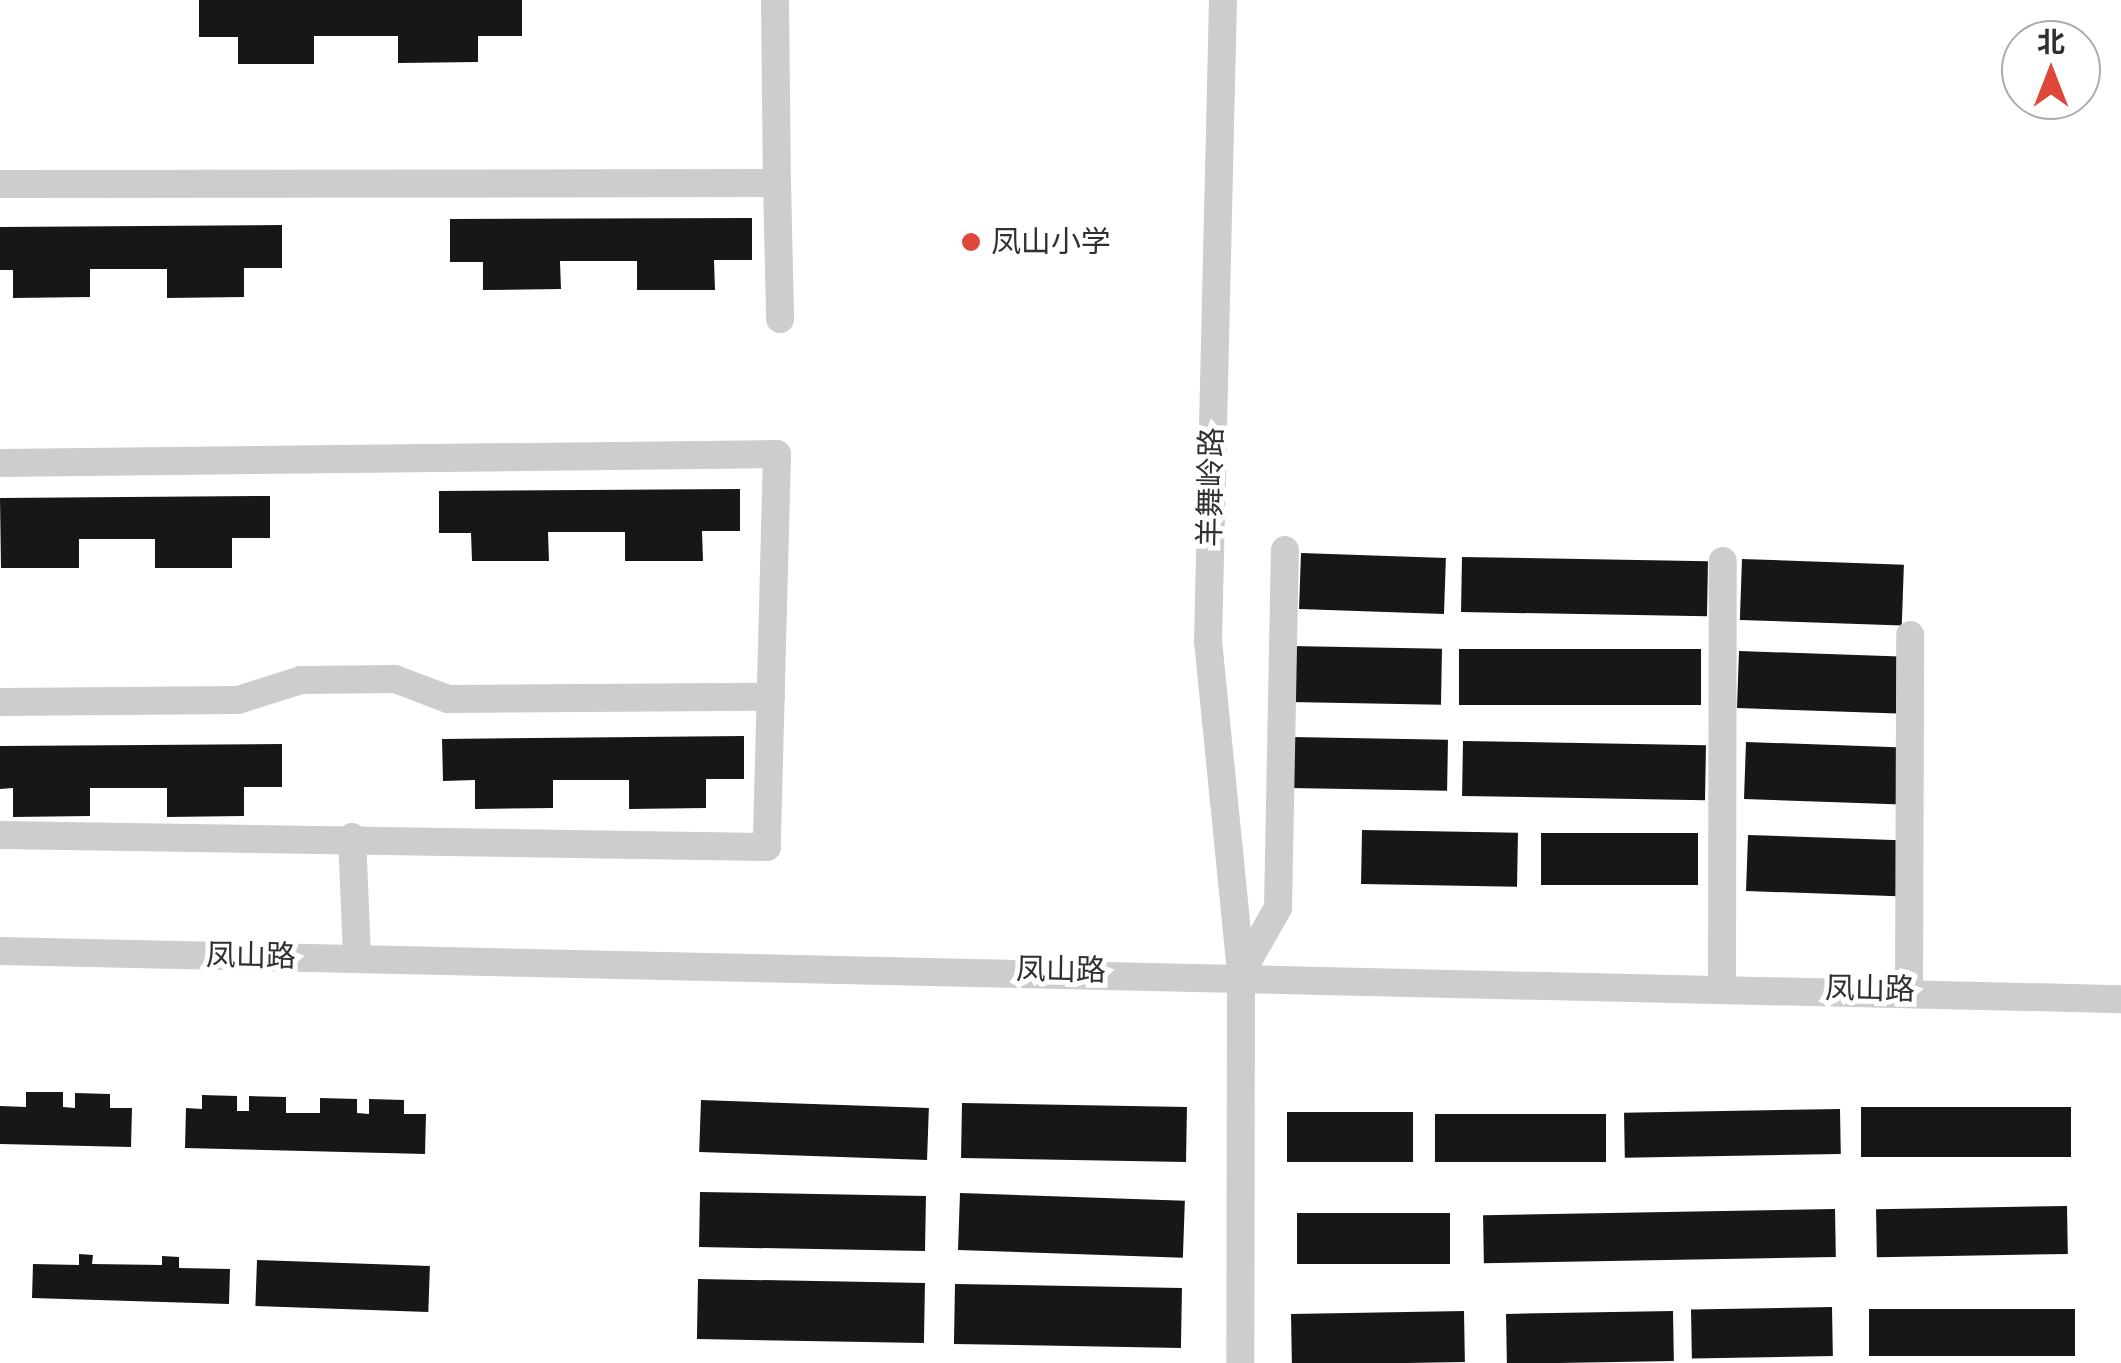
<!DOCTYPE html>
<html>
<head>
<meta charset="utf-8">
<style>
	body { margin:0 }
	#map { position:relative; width:2121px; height:1363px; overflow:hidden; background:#fff; font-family:Figtree,"Noto Sans SC",sans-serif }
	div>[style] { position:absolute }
	.building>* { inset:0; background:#171717; transform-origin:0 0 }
	.minor>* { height:28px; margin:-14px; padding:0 14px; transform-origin:14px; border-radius:14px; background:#cdcdcd }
	.dots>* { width:28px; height:28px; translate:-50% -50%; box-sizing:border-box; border:5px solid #fff; border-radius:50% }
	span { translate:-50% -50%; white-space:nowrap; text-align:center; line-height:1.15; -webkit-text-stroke:10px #fff; paint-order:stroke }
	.poi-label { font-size:30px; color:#303030 }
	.left { translate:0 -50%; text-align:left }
	.street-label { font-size:30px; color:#303030 }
	.north { position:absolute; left:2001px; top:20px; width:100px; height:100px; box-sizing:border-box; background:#fff; border:2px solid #acacac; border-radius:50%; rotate:0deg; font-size:28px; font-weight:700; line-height:40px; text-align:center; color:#303030 }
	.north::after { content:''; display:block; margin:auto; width:35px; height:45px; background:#de473a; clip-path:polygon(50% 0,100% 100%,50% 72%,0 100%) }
</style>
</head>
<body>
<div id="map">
	<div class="building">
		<i style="clip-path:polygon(199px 0,522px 0,522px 36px,478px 36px,478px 62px,398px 63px,398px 36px,314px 36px,314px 64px,238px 64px,238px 37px,199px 37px)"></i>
		<i style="clip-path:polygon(752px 218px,752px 260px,714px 260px,715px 290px,637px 290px,637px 261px,560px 261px,561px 289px,483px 290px,483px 262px,450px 262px,450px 219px)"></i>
		<i style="clip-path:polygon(282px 225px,282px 268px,244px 268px,244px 297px,167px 298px,167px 269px,90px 269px,90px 297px,13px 298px,13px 270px,0 270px,0 227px)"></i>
		<i style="clip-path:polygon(740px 489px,740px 531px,702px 531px,703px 561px,625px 561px,625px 532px,548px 532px,549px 561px,472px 561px,471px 533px,439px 533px,439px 491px)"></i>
		<i style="clip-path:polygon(270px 496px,270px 538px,232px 538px,232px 568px,155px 568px,155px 539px,79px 539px,79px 568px,1px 568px,0 498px)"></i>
		<i style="left:1301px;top:553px;width:145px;height:56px;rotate:2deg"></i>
		<i style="left:1462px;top:557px;width:246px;height:55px;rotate:1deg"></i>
		<i style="left:1742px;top:559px;width:162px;height:61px;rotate:2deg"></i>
		<i style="left:1290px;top:646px;width:152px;height:56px;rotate:1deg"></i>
		<i style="left:1459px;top:649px;width:242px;height:56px"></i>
		<i style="left:1739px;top:651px;width:161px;height:57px;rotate:2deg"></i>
		<i style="clip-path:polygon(744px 736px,744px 779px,706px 779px,706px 808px,629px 809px,629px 780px,553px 780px,553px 808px,475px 809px,475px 780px,443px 781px,442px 739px)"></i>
		<i style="left:1291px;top:737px;width:157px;height:51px;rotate:1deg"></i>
		<i style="left:1463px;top:741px;width:243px;height:55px;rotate:1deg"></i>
		<i style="left:1746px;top:742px;width:158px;height:57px;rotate:2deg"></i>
		<i style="clip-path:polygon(282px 744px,282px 787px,244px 787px,244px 816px,167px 817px,167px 788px,90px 788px,90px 816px,13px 817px,13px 788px,0 789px,0 746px)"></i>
		<i style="left:1362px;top:830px;width:156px;height:54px;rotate:1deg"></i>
		<i style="left:1541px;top:833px;width:157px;height:52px"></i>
		<i style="left:1748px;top:835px;width:152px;height:56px;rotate:2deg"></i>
		<i style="clip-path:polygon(26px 1092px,63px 1092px,63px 1107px,75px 1108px,75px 1093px,110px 1094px,110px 1108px,132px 1108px,131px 1147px,0 1144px,0 1106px,26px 1107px)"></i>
		<i style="clip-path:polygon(202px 1095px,237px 1096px,237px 1111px,249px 1111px,249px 1096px,286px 1097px,286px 1113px,320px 1113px,320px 1098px,357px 1099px,357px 1113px,369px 1114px,369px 1099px,404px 1100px,404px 1114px,426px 1114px,425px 1154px,185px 1148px,186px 1108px,202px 1109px)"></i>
		<i style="left:701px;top:1100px;width:228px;height:52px;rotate:2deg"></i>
		<i style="left:962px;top:1103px;width:225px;height:55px;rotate:1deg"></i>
		<i style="left:1861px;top:1107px;width:210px;height:50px"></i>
		<i style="left:1840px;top:1109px;width:45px;height:216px;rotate:89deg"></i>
		<i style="left:1287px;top:1112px;width:126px;height:50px"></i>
		<i style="left:1606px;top:1114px;width:48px;height:171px;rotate:90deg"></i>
		<i style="left:700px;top:1192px;width:226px;height:55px;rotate:1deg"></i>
		<i style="left:960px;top:1193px;width:225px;height:57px;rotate:2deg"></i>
		<i style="left:2067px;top:1206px;width:48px;height:191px;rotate:89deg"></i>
		<i style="left:1835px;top:1209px;width:48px;height:352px;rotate:89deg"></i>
		<i style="left:1450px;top:1213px;width:51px;height:153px;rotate:90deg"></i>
		<i style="clip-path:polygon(79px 1254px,93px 1255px,92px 1264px,162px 1265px,162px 1256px,179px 1257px,179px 1268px,230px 1269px,229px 1304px,32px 1298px,33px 1264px,79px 1265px)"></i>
		<i style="left:257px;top:1260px;width:173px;height:46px;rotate:2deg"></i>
		<i style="left:698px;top:1279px;width:227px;height:60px;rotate:1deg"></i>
		<i style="left:955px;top:1284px;width:227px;height:60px;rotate:1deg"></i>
		<i style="left:1832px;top:1307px;width:49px;height:141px;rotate:89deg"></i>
		<i style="left:2075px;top:1309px;width:47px;height:206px;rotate:90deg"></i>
		<i style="left:1464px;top:1311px;width:51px;height:173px;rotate:89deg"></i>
		<i style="left:1673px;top:1311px;width:50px;height:167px;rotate:89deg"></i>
	</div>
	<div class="minor">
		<i style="left:775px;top:0;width:183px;rotate:89.4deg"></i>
		<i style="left:1223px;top:0;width:641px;rotate:91.34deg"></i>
		<i style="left:1208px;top:641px;width:334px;rotate:84.3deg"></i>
		<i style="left:1241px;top:973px;width:390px;rotate:90.1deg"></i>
		<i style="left:0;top:184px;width:777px;rotate:-0.07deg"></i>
		<i style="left:777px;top:183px;width:136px;rotate:88.7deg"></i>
		<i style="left:0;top:463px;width:777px;rotate:-0.66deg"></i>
		<i style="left:777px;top:454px;width:393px;rotate:91.5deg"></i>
		<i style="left:767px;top:847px;width:767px;rotate:-179.1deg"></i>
		<i style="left:0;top:702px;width:238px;rotate:-0.5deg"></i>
		<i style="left:238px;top:700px;width:66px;rotate:-17.6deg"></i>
		<i style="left:301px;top:680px;width:94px;rotate:-0.6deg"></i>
		<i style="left:395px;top:679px;width:57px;rotate:20.7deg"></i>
		<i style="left:448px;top:699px;width:323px;rotate:-0.4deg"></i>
		<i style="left:352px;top:837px;width:121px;rotate:87.6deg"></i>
		<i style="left:0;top:951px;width:2122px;rotate:1.3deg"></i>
		<i style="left:1241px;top:973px;width:75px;rotate:-60.4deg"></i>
		<i style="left:1278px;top:908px;width:358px;rotate:-88.9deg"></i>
		<i style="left:1722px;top:988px;width:427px;rotate:-89.9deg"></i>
		<i style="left:1909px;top:989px;width:354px;rotate:-89.8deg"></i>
	</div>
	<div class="dots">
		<i style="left:971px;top:242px;background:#de473a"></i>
	</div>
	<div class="poi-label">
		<span class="left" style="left:991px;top:242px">凤山小学</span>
	</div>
	<div class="street-label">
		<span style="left:1211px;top:487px;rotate:-89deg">羊舞岭路</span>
		<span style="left:251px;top:956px;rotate:1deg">凤山路</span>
		<span style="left:1061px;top:970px;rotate:1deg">凤山路</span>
		<span style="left:1870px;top:989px;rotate:1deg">凤山路</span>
	</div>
	<div class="north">北</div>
</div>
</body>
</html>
